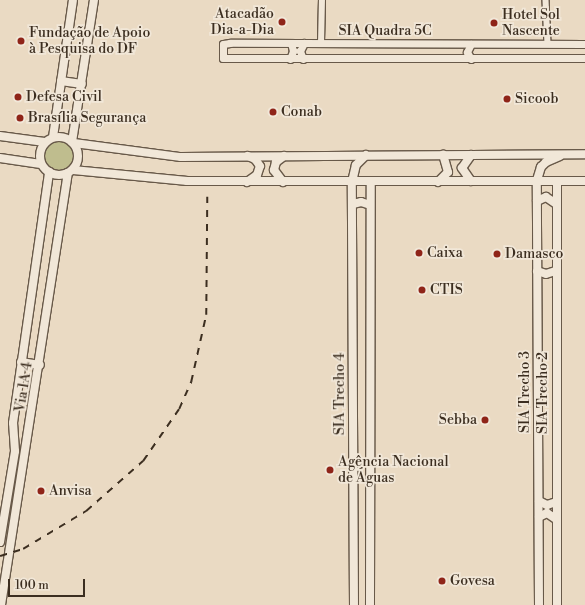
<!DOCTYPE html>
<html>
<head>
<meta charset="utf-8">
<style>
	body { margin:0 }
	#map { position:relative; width:585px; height:605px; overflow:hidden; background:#eadac3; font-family:"Libre Bodoni",serif }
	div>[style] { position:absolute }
	.green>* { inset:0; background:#bfbd8e }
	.round { border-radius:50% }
	.roads { filter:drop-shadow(1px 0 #685949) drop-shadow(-1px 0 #685949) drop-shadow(0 1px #685949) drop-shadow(0 -1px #685949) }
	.minor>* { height:5.5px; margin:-2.75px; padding:0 2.75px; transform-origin:2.75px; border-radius:2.75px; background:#f1e7d8 }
	.tertiary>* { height:7px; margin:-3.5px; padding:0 3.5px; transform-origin:3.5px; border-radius:3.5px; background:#f1e7d8 }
	.secondary>* { height:8px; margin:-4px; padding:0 4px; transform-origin:4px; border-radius:4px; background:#f1e7d8 }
	.secondary>.ring { margin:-4px; padding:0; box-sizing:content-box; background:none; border:8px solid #f1e7d8; border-radius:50% }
	.rail>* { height:1.5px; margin-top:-0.75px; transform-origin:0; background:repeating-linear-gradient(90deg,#3c2e20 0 7px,transparent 0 14px) }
	.dots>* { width:11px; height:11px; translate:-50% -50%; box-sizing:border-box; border:2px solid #f1e7d8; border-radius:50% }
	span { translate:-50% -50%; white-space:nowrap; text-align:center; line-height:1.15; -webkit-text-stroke:3.5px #f1e7d8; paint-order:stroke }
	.poi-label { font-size:14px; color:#3c2e20 }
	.right { translate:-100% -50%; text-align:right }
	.left { translate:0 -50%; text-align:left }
	.street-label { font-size:14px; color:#3c2e20 }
	.scale { position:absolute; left:8px; top:579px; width:77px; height:18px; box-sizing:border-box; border:2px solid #3c2e20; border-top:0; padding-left:5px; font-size:12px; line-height:14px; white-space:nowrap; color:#3c2e20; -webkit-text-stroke:3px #f1e7d8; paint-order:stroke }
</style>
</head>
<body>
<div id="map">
	<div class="green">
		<i class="round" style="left:43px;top:140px;width:32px;height:32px"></i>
	</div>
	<div class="roads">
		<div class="minor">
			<i style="left:546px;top:0;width:44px;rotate:87.4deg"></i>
			<i style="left:321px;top:43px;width:43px;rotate:-88.7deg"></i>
		</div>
		<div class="tertiary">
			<i style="left:471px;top:44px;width:9px;rotate:117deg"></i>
			<i style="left:467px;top:52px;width:8px;rotate:60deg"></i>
			<i style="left:585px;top:44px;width:355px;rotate:-179.8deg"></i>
			<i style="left:230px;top:43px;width:7px;rotate:172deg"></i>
			<i style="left:223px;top:44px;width:14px;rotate:90deg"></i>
			<i style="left:223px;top:58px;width:362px"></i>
			<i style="left:290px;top:59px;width:9px;rotate:-69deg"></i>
			<i style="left:293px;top:51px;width:8px;rotate:-104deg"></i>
			<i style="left:303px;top:59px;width:9px;rotate:-111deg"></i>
			<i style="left:300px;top:51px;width:9px;rotate:-63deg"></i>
		</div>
		<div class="secondary">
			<i style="left:61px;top:81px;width:21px;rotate:8deg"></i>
			<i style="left:0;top:136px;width:45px;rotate:7.6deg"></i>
			<i class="ring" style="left:40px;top:137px;width:30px;height:30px"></i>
			<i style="left:53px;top:137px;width:138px;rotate:-81.7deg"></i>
			<i style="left:72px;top:142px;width:144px;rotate:-81.2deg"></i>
			<i style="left:74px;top:143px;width:108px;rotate:7.5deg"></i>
			<i style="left:181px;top:157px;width:404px;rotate:-0.4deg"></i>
			<i style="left:0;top:158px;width:41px;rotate:8.3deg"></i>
			<i style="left:73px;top:170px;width:115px;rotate:5.5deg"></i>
			<i style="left:187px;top:181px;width:398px"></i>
			<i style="left:471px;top:181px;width:16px;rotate:-125deg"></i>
			<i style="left:462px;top:168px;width:16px;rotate:-55deg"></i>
			<i style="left:247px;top:182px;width:12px;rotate:-35deg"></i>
			<i style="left:257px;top:175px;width:9px;rotate:-72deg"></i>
			<i style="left:260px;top:166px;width:9px;rotate:-126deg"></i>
			<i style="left:255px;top:159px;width:8px;rotate:-157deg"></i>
			<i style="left:283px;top:182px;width:15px;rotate:-127deg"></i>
			<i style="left:274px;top:170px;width:8px;rotate:-76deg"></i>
			<i style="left:276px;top:162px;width:10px;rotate:-37deg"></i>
			<i style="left:438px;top:182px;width:14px;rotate:-45deg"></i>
			<i style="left:448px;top:172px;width:18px;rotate:-106deg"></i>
			<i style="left:537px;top:201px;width:10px;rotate:-24deg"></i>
			<i style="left:546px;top:197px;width:11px;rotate:34deg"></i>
			<i style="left:353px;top:204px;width:8px;rotate:-14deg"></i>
			<i style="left:361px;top:202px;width:9px;rotate:18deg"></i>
			<i style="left:537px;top:271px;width:9px;rotate:18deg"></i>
			<i style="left:546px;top:274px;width:9px;rotate:-18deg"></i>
			<i style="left:21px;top:362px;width:19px;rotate:9deg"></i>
			<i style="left:539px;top:501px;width:9px;rotate:27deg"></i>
			<i style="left:547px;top:505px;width:9px;rotate:-18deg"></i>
			<i style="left:539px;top:517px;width:9px;rotate:-27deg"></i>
			<i style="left:547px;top:513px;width:11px;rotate:34deg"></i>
			<i style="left:0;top:542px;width:92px;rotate:-80.6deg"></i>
			<i style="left:15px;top:451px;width:28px;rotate:-94deg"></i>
			<i style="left:13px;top:423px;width:254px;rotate:-81.8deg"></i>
			<i style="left:1px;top:605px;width:437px;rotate:-81.2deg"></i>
			<i style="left:354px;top:605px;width:423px;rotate:-90.3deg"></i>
			<i style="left:352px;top:182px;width:17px;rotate:-77deg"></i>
			<i style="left:356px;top:165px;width:14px;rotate:-45deg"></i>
			<i style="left:370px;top:605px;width:422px;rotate:-89.9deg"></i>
			<i style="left:539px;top:605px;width:425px;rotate:-90.3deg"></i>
			<i style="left:537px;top:180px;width:14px;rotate:-73deg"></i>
			<i style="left:541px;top:167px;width:7px;rotate:-45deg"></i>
			<i style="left:546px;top:162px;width:15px;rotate:-23deg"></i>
			<i style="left:557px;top:605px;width:424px;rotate:-90deg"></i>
		</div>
	</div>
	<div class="rail">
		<i style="left:0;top:556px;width:24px;rotate:-17deg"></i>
		<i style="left:23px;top:549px;width:74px;rotate:-31.1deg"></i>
		<i style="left:86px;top:511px;width:76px;rotate:-41.3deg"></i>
		<i style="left:143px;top:461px;width:63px;rotate:-55.3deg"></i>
		<i style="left:179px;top:409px;width:30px;rotate:-66deg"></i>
		<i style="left:191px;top:382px;width:69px;rotate:-77.4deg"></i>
		<i style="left:206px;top:315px;width:118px;rotate:-89.5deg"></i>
	</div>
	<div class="dots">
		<i style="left:282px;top:22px;background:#8f2418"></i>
		<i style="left:494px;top:23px;background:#8f2418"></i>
		<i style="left:21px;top:41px;background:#8f2418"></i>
		<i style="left:18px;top:97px;background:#8f2418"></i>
		<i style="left:507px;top:99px;background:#8f2418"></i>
		<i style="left:273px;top:112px;background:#8f2418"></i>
		<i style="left:20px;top:118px;background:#8f2418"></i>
		<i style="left:419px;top:253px;background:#8f2418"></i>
		<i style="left:497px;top:254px;background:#8f2418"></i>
		<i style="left:422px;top:290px;background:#8f2418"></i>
		<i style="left:485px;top:420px;background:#8f2418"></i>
		<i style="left:330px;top:470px;background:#8f2418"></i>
		<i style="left:41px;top:491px;background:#8f2418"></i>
		<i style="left:442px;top:581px;background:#8f2418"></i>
	</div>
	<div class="poi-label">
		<span class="right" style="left:274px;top:22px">Atacadão<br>Dia-a-Dia</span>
		<span class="left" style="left:502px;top:23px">Hotel Sol<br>Nascente</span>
		<span class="left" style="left:29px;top:41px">Fundação de Apoio<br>à Pesquisa do DF</span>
		<span class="left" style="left:26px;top:97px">Defesa Civil</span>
		<span class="left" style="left:515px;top:99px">Sicoob</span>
		<span class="left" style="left:281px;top:112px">Conab</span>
		<span class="left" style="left:28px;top:118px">Brasília Segurança</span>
		<span class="left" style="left:427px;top:253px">Caixa</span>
		<span class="left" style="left:505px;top:254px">Damasco</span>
		<span class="left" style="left:430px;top:290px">CTIS</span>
		<span class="right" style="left:477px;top:420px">Sebba</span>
		<span class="left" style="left:338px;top:470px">Agência Nacional<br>de Águas</span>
		<span class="left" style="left:49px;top:491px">Anvisa</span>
		<span class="left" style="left:450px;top:581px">Govesa</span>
	</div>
	<div class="street-label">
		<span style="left:385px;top:31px">SIA Quadra 5C</span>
		<span style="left:24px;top:387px;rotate:-81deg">Via 1A 4</span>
		<span style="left:525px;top:392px;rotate:-90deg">SIA Trecho 3</span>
		<span style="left:543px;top:393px;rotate:-90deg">SIA Trecho 2</span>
		<span style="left:340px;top:394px;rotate:-90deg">SIA Trecho 4</span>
	</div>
	<div class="scale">100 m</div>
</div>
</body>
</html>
